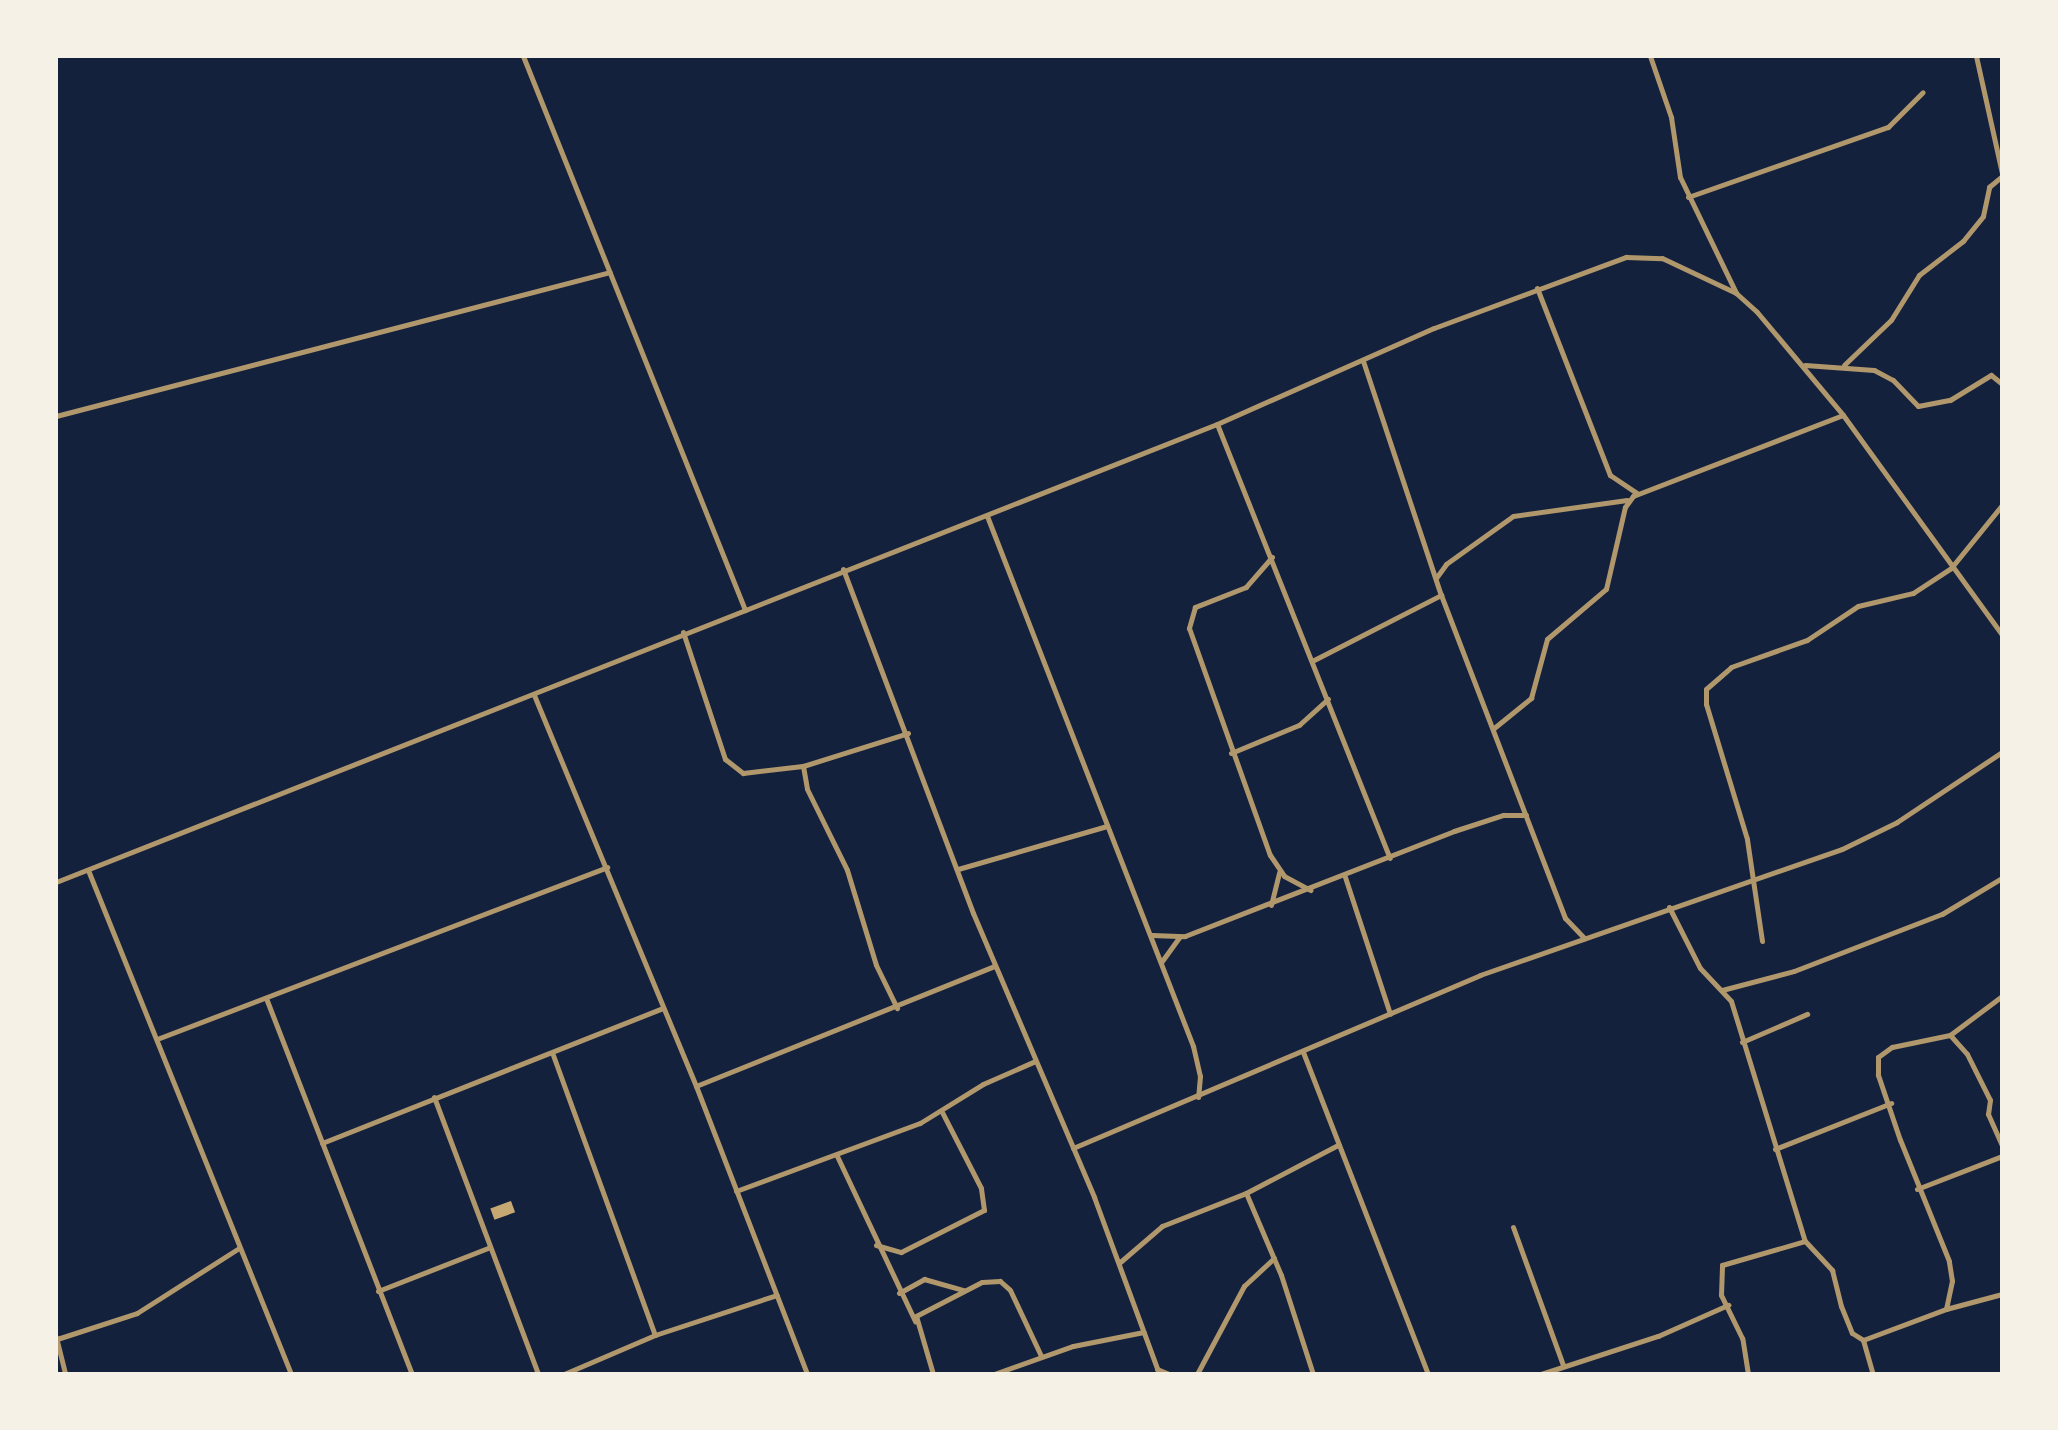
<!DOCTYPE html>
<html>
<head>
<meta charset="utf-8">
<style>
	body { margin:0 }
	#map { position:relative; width:2058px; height:1430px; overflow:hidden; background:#14213d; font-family:"PT Sans",sans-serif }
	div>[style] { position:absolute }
	.building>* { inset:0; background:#c6a872; transform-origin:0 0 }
	.minor>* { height:5px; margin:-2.5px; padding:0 2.5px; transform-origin:2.5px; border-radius:2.5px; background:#b1986c }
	span { translate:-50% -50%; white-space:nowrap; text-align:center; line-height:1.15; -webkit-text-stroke:8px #f6f1e7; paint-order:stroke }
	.frame { position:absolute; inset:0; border:58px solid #f6f1e7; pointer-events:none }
</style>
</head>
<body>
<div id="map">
	<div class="building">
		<i style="left:511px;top:1201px;width:12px;height:22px;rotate:70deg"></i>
	</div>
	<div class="minor">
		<i style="left:523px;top:56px;width:597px;rotate:68.16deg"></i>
		<i style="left:1650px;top:56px;width:65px;rotate:71deg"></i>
		<i style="left:1671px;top:117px;width:61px;rotate:81.5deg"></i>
		<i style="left:1680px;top:177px;width:129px;rotate:64.2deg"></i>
		<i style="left:1976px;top:56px;width:120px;rotate:77.5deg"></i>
		<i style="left:1688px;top:197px;width:212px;rotate:-19.3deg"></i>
		<i style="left:1888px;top:127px;width:49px;rotate:-45deg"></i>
		<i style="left:1537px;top:288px;width:201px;rotate:68.7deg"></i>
		<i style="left:1610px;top:475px;width:32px;rotate:34deg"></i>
		<i style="left:1363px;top:361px;width:247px;rotate:71.6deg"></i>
		<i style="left:1441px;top:595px;width:346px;rotate:69deg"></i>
		<i style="left:1565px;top:918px;width:28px;rotate:46deg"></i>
		<i style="left:1805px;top:365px;width:69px;rotate:4.1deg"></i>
		<i style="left:1874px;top:370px;width:21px;rotate:28deg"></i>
		<i style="left:1893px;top:380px;width:36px;rotate:46deg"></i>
		<i style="left:1918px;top:406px;width:33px;rotate:-11deg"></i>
		<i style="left:1950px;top:400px;width:48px;rotate:-31.4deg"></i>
		<i style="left:1991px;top:375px;width:14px;rotate:39deg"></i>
		<i style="left:1844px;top:365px;width:65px;rotate:-43.8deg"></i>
		<i style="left:1891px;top:320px;width:53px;rotate:-58.1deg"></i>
		<i style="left:1919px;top:275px;width:56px;rotate:-37.7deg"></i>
		<i style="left:1963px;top:241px;width:32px;rotate:-51deg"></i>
		<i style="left:1983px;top:216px;width:30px;rotate:-78deg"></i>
		<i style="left:1989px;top:187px;width:17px;rotate:-40deg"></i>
		<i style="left:56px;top:416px;width:572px;rotate:-14.57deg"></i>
		<i style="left:1217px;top:424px;width:467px;rotate:68.3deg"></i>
		<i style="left:987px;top:516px;width:569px;rotate:68.76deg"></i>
		<i style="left:1193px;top:1046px;width:31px;rotate:77deg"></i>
		<i style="left:1200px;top:1076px;width:21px;rotate:95deg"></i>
		<i style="left:1272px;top:557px;width:40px;rotate:131deg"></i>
		<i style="left:1246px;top:587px;width:55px;rotate:158.6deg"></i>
		<i style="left:1195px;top:607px;width:22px;rotate:106deg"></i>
		<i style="left:1189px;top:628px;width:241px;rotate:70.4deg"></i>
		<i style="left:1270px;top:855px;width:25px;rotate:56deg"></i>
		<i style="left:1284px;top:876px;width:30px;rotate:28deg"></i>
		<i style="left:843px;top:569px;width:368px;rotate:69.3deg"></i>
		<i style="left:973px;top:913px;width:309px;rotate:66.9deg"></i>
		<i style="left:1094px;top:1197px;width:189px;rotate:69.8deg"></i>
		<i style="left:1436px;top:578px;width:17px;rotate:-54deg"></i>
		<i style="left:1446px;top:564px;width:82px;rotate:-35.6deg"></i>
		<i style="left:1513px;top:516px;width:115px;rotate:-8deg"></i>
		<i style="left:683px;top:632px;width:134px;rotate:71.7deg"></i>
		<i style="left:725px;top:759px;width:23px;rotate:38deg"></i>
		<i style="left:743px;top:773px;width:60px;rotate:-6.7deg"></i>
		<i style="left:803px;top:766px;width:110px;rotate:-17.4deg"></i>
		<i style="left:1314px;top:660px;width:143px;rotate:-27.1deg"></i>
		<i style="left:534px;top:695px;width:423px;rotate:67.5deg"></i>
		<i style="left:696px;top:1086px;width:309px;rotate:68.9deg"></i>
		<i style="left:1494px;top:728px;width:48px;rotate:-39deg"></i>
		<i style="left:1531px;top:698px;width:61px;rotate:-74.8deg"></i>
		<i style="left:1547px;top:639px;width:77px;rotate:-40.3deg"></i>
		<i style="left:1606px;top:589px;width:84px;rotate:-77deg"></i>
		<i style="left:1625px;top:507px;width:14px;rotate:-54deg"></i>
		<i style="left:1633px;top:496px;width:225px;rotate:-21.1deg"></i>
		<i style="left:1231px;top:753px;width:74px;rotate:-22.4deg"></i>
		<i style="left:1299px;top:725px;width:39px;rotate:-42deg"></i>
		<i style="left:803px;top:766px;width:23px;rotate:80deg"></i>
		<i style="left:807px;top:789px;width:90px;rotate:63.7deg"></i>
		<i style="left:847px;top:870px;width:99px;rotate:73deg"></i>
		<i style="left:876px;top:965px;width:48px;rotate:64deg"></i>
		<i style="left:958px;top:869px;width:155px;rotate:-16.1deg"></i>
		<i style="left:88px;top:870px;width:543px;rotate:68.06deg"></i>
		<i style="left:1345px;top:877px;width:144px;rotate:71.8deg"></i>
		<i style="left:56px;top:882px;width:1248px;rotate:-21.53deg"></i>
		<i style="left:1217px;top:424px;width:237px;rotate:-23.9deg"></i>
		<i style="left:1434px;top:328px;width:205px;rotate:-20.3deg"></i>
		<i style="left:1626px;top:257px;width:36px;rotate:2deg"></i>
		<i style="left:1662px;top:258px;width:82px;rotate:25.3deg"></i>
		<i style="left:1736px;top:293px;width:28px;rotate:42deg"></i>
		<i style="left:1757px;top:312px;width:134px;rotate:50.1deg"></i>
		<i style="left:1843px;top:415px;width:271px;rotate:54.1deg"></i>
		<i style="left:1271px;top:905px;width:34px;rotate:-76deg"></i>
		<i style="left:1669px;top:907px;width:68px;rotate:63.1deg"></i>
		<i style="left:1700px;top:968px;width:45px;rotate:46.8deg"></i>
		<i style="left:1731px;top:1001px;width:251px;rotate:72.9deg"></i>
		<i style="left:1805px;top:1241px;width:40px;rotate:47deg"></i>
		<i style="left:1832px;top:1270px;width:37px;rotate:76deg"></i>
		<i style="left:1841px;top:1306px;width:29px;rotate:68deg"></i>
		<i style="left:1852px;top:1333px;width:13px;rotate:32deg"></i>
		<i style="left:1863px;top:1340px;width:35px;rotate:74deg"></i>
		<i style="left:1152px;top:935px;width:33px;rotate:2deg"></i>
		<i style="left:1185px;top:936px;width:289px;rotate:-21.3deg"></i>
		<i style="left:1454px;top:831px;width:52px;rotate:-18.1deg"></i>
		<i style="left:1503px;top:815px;width:23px"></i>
		<i style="left:1762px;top:941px;width:103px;rotate:-98.4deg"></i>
		<i style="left:1747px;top:839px;width:141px;rotate:-106.9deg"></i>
		<i style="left:1706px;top:704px;width:15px;rotate:-90deg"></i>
		<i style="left:1706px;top:689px;width:33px;rotate:-41deg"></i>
		<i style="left:1731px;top:667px;width:81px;rotate:-19.6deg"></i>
		<i style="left:1807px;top:640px;width:61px;rotate:-33.7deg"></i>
		<i style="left:1858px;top:606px;width:57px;rotate:-13.3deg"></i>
		<i style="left:1913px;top:593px;width:45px;rotate:-33.3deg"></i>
		<i style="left:1951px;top:568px;width:81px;rotate:-51deg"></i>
		<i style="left:1162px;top:961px;width:29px;rotate:-54deg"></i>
		<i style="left:1722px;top:990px;width:74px;rotate:-14.8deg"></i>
		<i style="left:1794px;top:971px;width:159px;rotate:-21.1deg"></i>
		<i style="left:1942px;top:914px;width:70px;rotate:-31deg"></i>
		<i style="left:266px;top:998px;width:403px;rotate:68.8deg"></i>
		<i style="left:1950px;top:1035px;width:25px;rotate:48deg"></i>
		<i style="left:1967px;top:1054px;width:51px;rotate:63.4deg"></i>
		<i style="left:1990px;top:1100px;width:14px;rotate:98deg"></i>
		<i style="left:1988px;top:1114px;width:35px;rotate:66deg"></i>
		<i style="left:157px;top:1039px;width:482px;rotate:-20.9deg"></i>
		<i style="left:1742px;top:1042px;width:71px;rotate:-23.3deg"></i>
		<i style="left:1303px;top:1052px;width:345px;rotate:68.8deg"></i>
		<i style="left:553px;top:1055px;width:298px;rotate:70deg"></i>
		<i style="left:696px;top:1086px;width:322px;rotate:-21.9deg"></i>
		<i style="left:434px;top:1097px;width:296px;rotate:69.4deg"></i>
		<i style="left:322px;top:1143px;width:367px;rotate:-21.6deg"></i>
		<i style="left:1073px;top:1148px;width:442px;rotate:-23deg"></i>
		<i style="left:1480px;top:975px;width:383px;rotate:-19.2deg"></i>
		<i style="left:1842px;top:849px;width:61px;rotate:-26.1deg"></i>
		<i style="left:1897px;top:822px;width:126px;rotate:-33.7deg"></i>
		<i style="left:1775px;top:1149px;width:125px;rotate:-21.6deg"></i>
		<i style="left:837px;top:1156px;width:183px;rotate:64.7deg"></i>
		<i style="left:1917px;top:1189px;width:91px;rotate:-21.2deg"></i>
		<i style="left:736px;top:1191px;width:196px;rotate:-20.3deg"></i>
		<i style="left:920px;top:1123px;width:74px;rotate:-31.8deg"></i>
		<i style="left:983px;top:1084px;width:55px;rotate:-23.7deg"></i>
		<i style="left:1246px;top:1193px;width:89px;rotate:66.9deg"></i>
		<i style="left:1281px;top:1275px;width:104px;rotate:72.1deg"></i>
		<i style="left:1513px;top:1227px;width:147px;rotate:70.1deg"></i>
		<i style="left:876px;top:1245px;width:26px;rotate:16deg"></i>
		<i style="left:901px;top:1252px;width:93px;rotate:-26.8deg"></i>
		<i style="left:984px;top:1210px;width:22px;rotate:-98deg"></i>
		<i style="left:981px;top:1188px;width:85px;rotate:-117.2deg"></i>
		<i style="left:1119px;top:1263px;width:57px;rotate:-40.7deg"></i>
		<i style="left:1162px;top:1226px;width:90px;rotate:-21.4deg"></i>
		<i style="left:1246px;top:1193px;width:102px;rotate:-27.6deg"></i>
		<i style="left:378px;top:1291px;width:120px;rotate:-21.4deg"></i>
		<i style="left:899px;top:1293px;width:29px;rotate:-29deg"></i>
		<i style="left:924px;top:1279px;width:41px;rotate:15.8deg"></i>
		<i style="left:1946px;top:1309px;width:58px;rotate:-15deg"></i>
		<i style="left:56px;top:1337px;width:38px;rotate:76deg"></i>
		<i style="left:57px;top:1339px;width:84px;rotate:-18deg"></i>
		<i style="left:137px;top:1313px;width:121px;rotate:-32.5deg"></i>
		<i style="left:1863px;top:1340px;width:89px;rotate:-20.5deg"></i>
		<i style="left:1946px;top:1309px;width:29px;rotate:-78deg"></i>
		<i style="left:1952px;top:1281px;width:20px;rotate:-99deg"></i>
		<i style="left:1949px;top:1261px;width:131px;rotate:-112deg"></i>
		<i style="left:1900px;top:1140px;width:69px;rotate:-108.7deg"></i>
		<i style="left:1878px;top:1075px;width:18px;rotate:-90deg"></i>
		<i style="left:1878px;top:1057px;width:17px;rotate:-36deg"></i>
		<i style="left:1892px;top:1047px;width:59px;rotate:-11.7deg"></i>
		<i style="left:1950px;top:1035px;width:65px;rotate:-36.9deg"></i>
		<i style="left:1157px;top:1369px;width:13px;rotate:23deg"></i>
		<i style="left:564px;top:1374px;width:99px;rotate:-23.2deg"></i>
		<i style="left:655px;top:1335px;width:128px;rotate:-18.2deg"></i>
		<i style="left:933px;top:1374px;width:60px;rotate:-106.3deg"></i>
		<i style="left:916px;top:1316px;width:74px;rotate:-27.3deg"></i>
		<i style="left:982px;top:1282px;width:18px;rotate:-3deg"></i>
		<i style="left:1000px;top:1281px;width:13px;rotate:42deg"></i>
		<i style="left:1010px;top:1290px;width:73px;rotate:64.8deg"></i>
		<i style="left:994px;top:1374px;width:84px;rotate:-19.5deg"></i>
		<i style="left:1073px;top:1346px;width:72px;rotate:-11.2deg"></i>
		<i style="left:1197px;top:1374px;width:100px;rotate:-61.9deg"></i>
		<i style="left:1244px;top:1286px;width:41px;rotate:-43deg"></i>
		<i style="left:1541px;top:1374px;width:123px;rotate:-18deg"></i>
		<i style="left:1658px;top:1336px;width:77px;rotate:-23.9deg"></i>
		<i style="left:1748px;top:1374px;width:36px;rotate:-99deg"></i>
		<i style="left:1742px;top:1338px;width:48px;rotate:-116deg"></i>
		<i style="left:1721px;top:1295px;width:30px;rotate:-88deg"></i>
		<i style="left:1722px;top:1265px;width:86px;rotate:-16.1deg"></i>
	</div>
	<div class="frame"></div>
</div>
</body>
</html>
